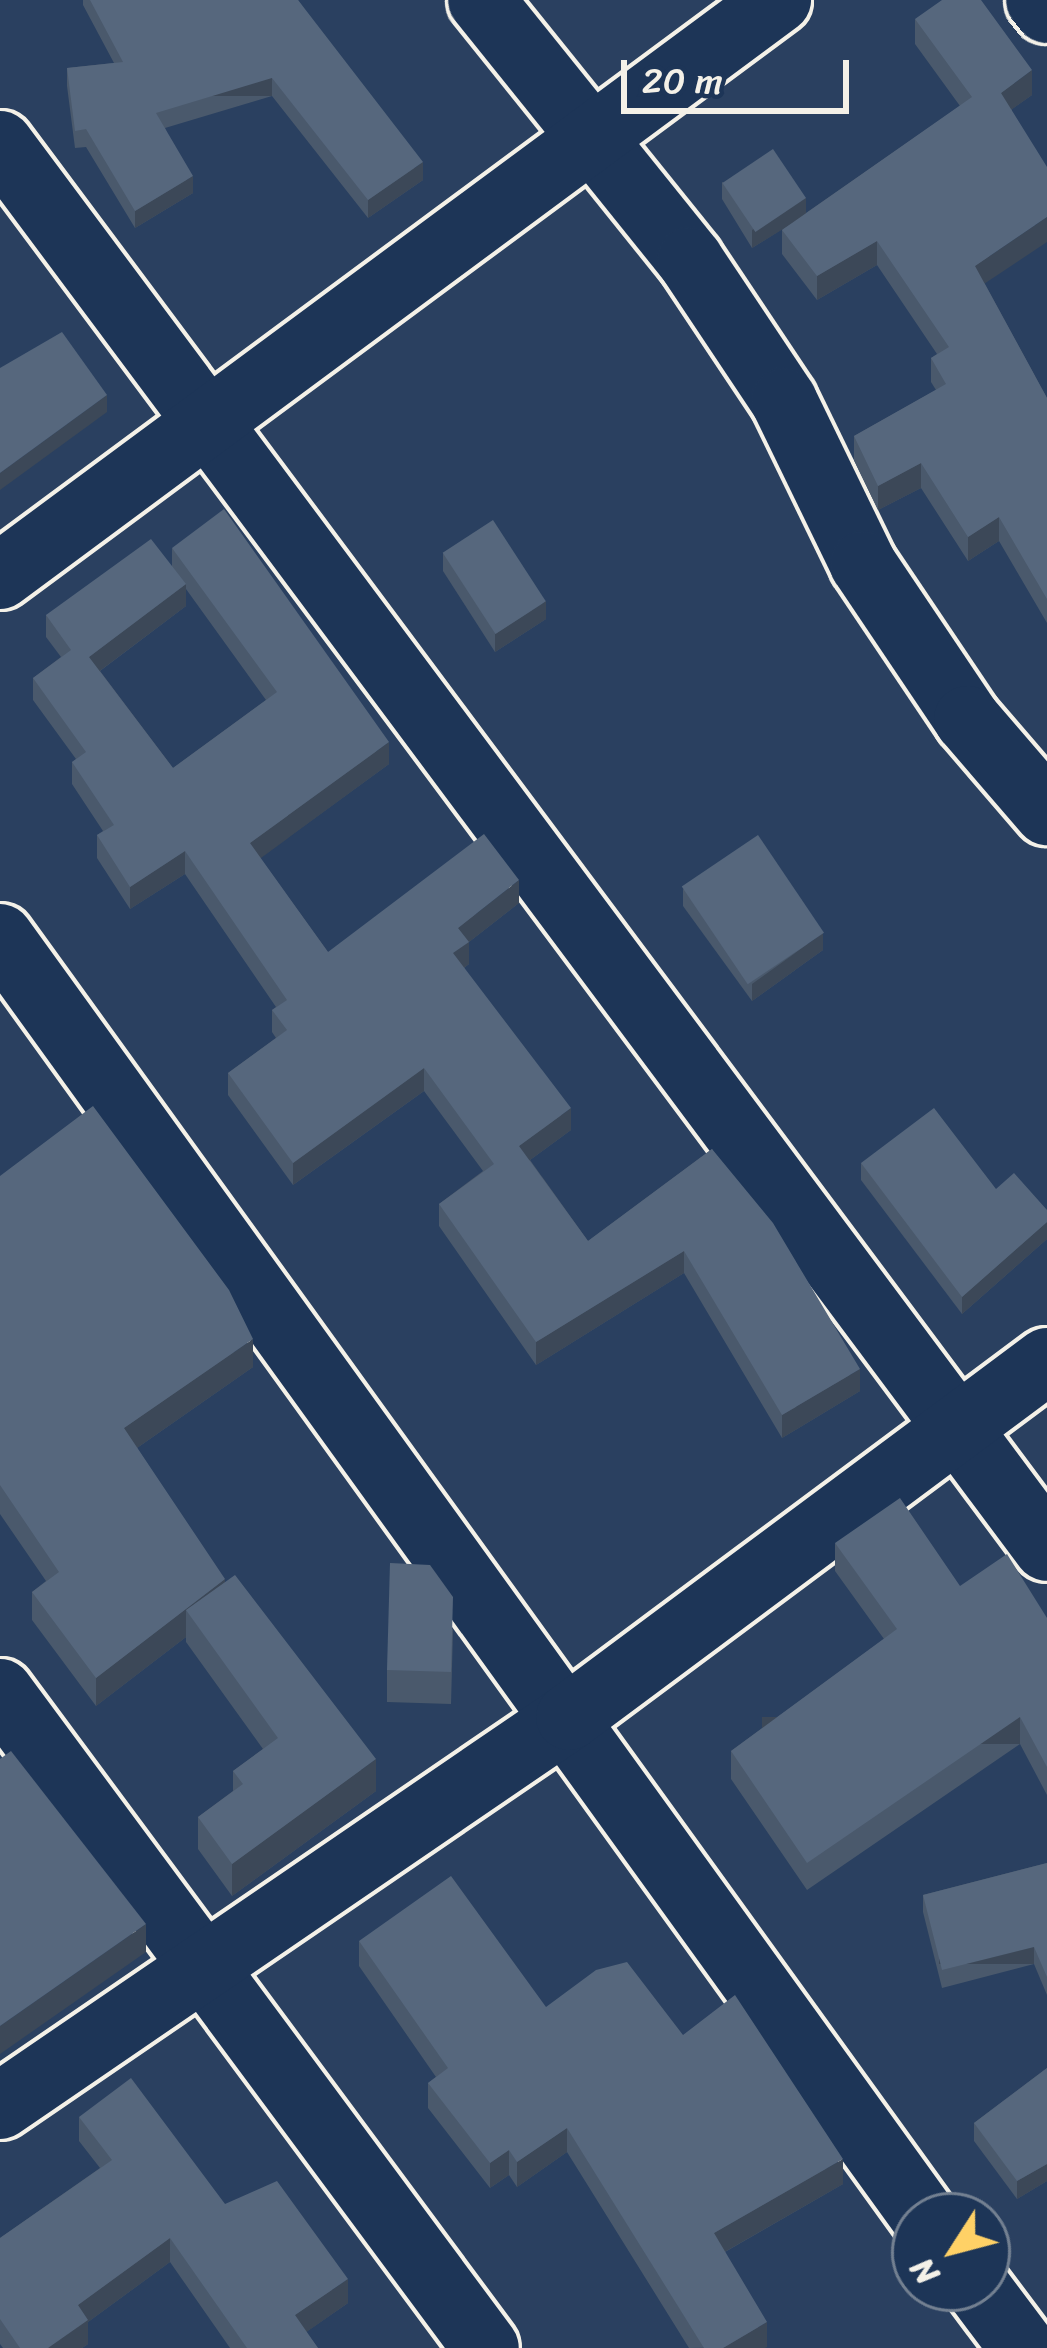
<!DOCTYPE html>
<html>
<head>
<meta charset="utf-8">
<style>
	body { margin:0 }
	#map { position:relative; width:1047px; height:2348px; overflow:hidden; background:#2a4060; font-family:Sriracha,sans-serif }
	div>[style] { position:absolute }
	.roads { filter:drop-shadow(3px 0 #f4f1e8) drop-shadow(-3px 0 #f4f1e8) drop-shadow(0 3px #f4f1e8) drop-shadow(0 -3px #f4f1e8) }
	.minor>* { height:66px; margin:-33px; padding:0 33px; transform-origin:33px; border-radius:33px; background:#1d3557 }
	.wall>* { inset:0; background:#4a596c }
	.shaded-wall>* { inset:0; background:#3c4858; transform-origin:0 0 }
	.building>* { inset:0; background:#56677d; transform-origin:0 0 }
	span { translate:-50% -50%; white-space:nowrap; text-align:center; line-height:1.15; -webkit-text-stroke:12px #1d3557; paint-order:stroke }
	.north { position:absolute; left:891px; top:2192px; width:120px; height:120px; box-sizing:border-box; background:#1d3557; border:3px solid #738091; border-radius:50%; rotate:234deg; font-size:33px; font-weight:700; line-height:48px; text-align:center; color:#f4f1e8 }
	.north::after { content:''; display:block; margin:auto; width:42px; height:54px; background:#ffd166; clip-path:polygon(50% 0,100% 100%,50% 72%,0 100%) }
	.scale { position:absolute; left:621px; top:60px; width:228px; height:54px; box-sizing:border-box; border:6px solid #f4f1e8; border-top:0; padding-left:15px; font-size:36px; line-height:42px; white-space:nowrap; color:#f4f1e8; -webkit-text-stroke:9px #1d3557; paint-order:stroke }
</style>
</head>
<body>
<div id="map">
	<div class="roads">
		<div class="minor">
			<i style="left:481px;top:0;width:334px;rotate:51.2deg"></i>
			<i style="left:690px;top:260px;width:169px;rotate:56.3deg"></i>
			<i style="left:784px;top:401px;width:181px;rotate:64.1deg"></i>
			<i style="left:863px;top:564px;width:187px;rotate:56.1deg"></i>
			<i style="left:967px;top:719px;width:123px;rotate:49.3deg"></i>
			<i style="left:1039px;top:0;width:13px;rotate:51deg"></i>
			<i style="left:0;top:144px;width:1751px;rotate:53.29deg"></i>
			<i style="left:0;top:576px;width:968px;rotate:-36.51deg"></i>
			<i style="left:0;top:937px;width:1577px;rotate:54.18deg"></i>
			<i style="left:0;top:1692px;width:816px;rotate:53.47deg"></i>
			<i style="left:0;top:2106px;width:689px;rotate:-34.36deg"></i>
			<i style="left:569px;top:1717px;width:596px;rotate:-36.68deg"></i>
			<i style="left:978px;top:2288px;width:75px;rotate:53.1deg"></i>
		</div>
	</div>
	<div class="wall">
		<i style="clip-path:polygon(83px 0,298px 0,423px 180px,368px 218px,272px 96px,165px 128px,193px 193px,135px 228px,86px 147px,75px 148px,67px 86px,67px 68px,114px 63px,83px 5px)"></i>
		<i style="clip-path:polygon(915px 19px,1032px 95px,1012px 109px,985px 284px,1047px 398px,1047px 623px,999px 541px,968px 561px,921px 488px,878px 510px,854px 460px,854px 436px,936px 390px,931px 382px,931px 358px,937px 354px,877px 265px,817px 300px,782px 254px,782px 230px,784px 228px,752px 248px,722px 199px,722px 182px,806px 213px,960px 106px,915px 44px)"></i>
		<i style="clip-path:polygon(evenodd,172px 548px,389px 764px,260px 858px,328px 952px,519px 903px,469px 942px,469px 964px,464px 968px,571px 1130px,530px 1160px,588px 1241px,712px 1149px,860px 1391px,782px 1438px,684px 1273px,536px 1365px,439px 1226px,439px 1204px,483px 1171px,424px 1091px,293px 1185px,228px 1095px,228px 1073px,276px 1038px,272px 1032px,272px 1010px,276px 1007px,185px 874px,130px 909px,97px 858px,97px 835px,103px 831px,72px 784px,72px 762px,76px 759px,33px 700px,33px 678px,61px 657px,46px 637px,46px 615px,172px 566px,172px 548px,186px 589px,266px 700px,173px 768px,100px 671px,186px 606px,186px 589px)"></i>
		<i style="clip-path:polygon(443px 553px,546px 619px,495px 652px,443px 571px)"></i>
		<i style="clip-path:polygon(683px 889px,823px 950px,752px 1001px,683px 906px)"></i>
		<i style="clip-path:polygon(861px 1163px,996px 1189px,1047px 1210px,1047px 1239px,962px 1314px,861px 1180px)"></i>
		<i style="clip-path:polygon(0 1176px,253px 1367px,137px 1448px,225px 1582px,376px 1791px,232px 1896px,198px 1849px,198px 1817px,233px 1791px,233px 1771px,263px 1749px,186px 1642px,186px 1637px,96px 1706px,32px 1620px,32px 1592px,46px 1581px,0 1514px)"></i>
		<i style="clip-path:polygon(835px 1543px,960px 1586px,1047px 1618px,1047px 1795px,1020px 1744px,807px 1890px,731px 1779px,731px 1751px,884px 1639px,835px 1571px)"></i>
		<i style="clip-path:polygon(453px 1629px,451px 1704px,387px 1702px,387px 1670px)"></i>
		<i style="clip-path:polygon(1047px 1863px,1047px 1995px,1034px 1964px,942px 1988px,923px 1912px,923px 1895px)"></i>
		<i style="clip-path:polygon(359px 1941px,546px 2007px,683px 2035px,843px 2184px,725px 2252px,767px 2347px,689px 2348px,567px 2152px,517px 2187px,509px 2175px,490px 2188px,428px 2108px,428px 2083px,436px 2077px,359px 1966px)"></i>
		<i style="clip-path:polygon(1047px 2068px,1047px 2181px,1017px 2199px,974px 2141px,974px 2123px)"></i>
		<i style="clip-path:polygon(79px 2117px,225px 2204px,348px 2303px,306px 2332px,318px 2348px,230px 2348px,170px 2262px,88px 2322px,88px 2344px,82px 2348px,3px 2348px,0 2344px,0 2238px,100px 2168px,79px 2141px)"></i>
	</div>
	<div class="shaded-wall">
		<i style="clip-path:polygon(1032px 70px,1032px 95px,1001px 117px,1001px 93px)"></i>
		<i style="left:272px;top:78px;width:18px;height:121px;rotate:90deg"></i>
		<i style="clip-path:polygon(423px 162px,423px 180px,368px 218px,368px 200px)"></i>
		<i style="clip-path:polygon(193px 176px,193px 193px,135px 228px,135px 211px)"></i>
		<i style="clip-path:polygon(806px 198px,806px 215px,752px 248px,752px 230px)"></i>
		<i style="clip-path:polygon(1047px 217px,1047px 242px,975px 290px,975px 266px)"></i>
		<i style="clip-path:polygon(877px 241px,877px 265px,817px 300px,817px 276px)"></i>
		<i style="clip-path:polygon(107px 395px,107px 412px,0 490px,0 473px)"></i>
		<i style="clip-path:polygon(921px 463px,921px 488px,878px 510px,878px 486px)"></i>
		<i style="clip-path:polygon(999px 517px,999px 541px,968px 561px,968px 537px)"></i>
		<i style="clip-path:polygon(186px 584px,186px 606px,89px 679px,89px 657px)"></i>
		<i style="clip-path:polygon(546px 601px,546px 619px,495px 652px,495px 634px)"></i>
		<i style="clip-path:polygon(389px 742px,389px 764px,250px 866px,250px 843px)"></i>
		<i style="clip-path:polygon(185px 851px,185px 874px,130px 909px,130px 887px)"></i>
		<i style="clip-path:polygon(519px 880px,519px 903px,469px 942px,469px 964px,453px 976px,453px 953px,458px 928px)"></i>
		<i style="clip-path:polygon(823px 933px,823px 950px,752px 1001px,752px 984px)"></i>
		<i style="clip-path:polygon(424px 1068px,424px 1091px,293px 1185px,293px 1163px)"></i>
		<i style="clip-path:polygon(571px 1108px,571px 1130px,519px 1168px,519px 1146px)"></i>
		<i style="clip-path:polygon(1047px 1222px,1047px 1239px,962px 1314px,962px 1297px)"></i>
		<i style="clip-path:polygon(684px 1251px,684px 1273px,536px 1365px,536px 1342px)"></i>
		<i style="clip-path:polygon(253px 1339px,253px 1367px,124px 1457px,124px 1428px)"></i>
		<i style="clip-path:polygon(860px 1369px,860px 1391px,782px 1438px,782px 1415px)"></i>
		<i style="clip-path:polygon(225px 1579px,225px 1608px,186px 1610px,186px 1637px,96px 1706px,96px 1678px)"></i>
		<i style="left:1020px;top:1717px;width:27px;height:258px;rotate:90deg"></i>
		<i style="clip-path:polygon(376px 1759px,376px 1791px,232px 1896px,232px 1864px)"></i>
		<i style="clip-path:polygon(146px 1924px,146px 1952px,0 2054px,0 2026px)"></i>
		<i style="left:1034px;top:1947px;width:17px;height:95px;rotate:90deg"></i>
		<i style="clip-path:polygon(567px 2128px,567px 2152px,517px 2187px,517px 2162px)"></i>
		<i style="clip-path:polygon(509px 2150px,509px 2175px,490px 2188px,490px 2163px)"></i>
		<i style="clip-path:polygon(843px 2159px,843px 2184px,714px 2258px,714px 2233px)"></i>
		<i style="clip-path:polygon(1047px 2164px,1047px 2181px,1017px 2199px,1017px 2181px)"></i>
		<i style="clip-path:polygon(170px 2238px,170px 2262px,88px 2322px,88px 2344px,82px 2348px,48px 2348px,78px 2305px)"></i>
		<i style="clip-path:polygon(348px 2279px,348px 2303px,295px 2340px,295px 2315px)"></i>
		<i style="clip-path:polygon(767px 2322px,767px 2347px,765px 2348px,723px 2348px)"></i>
	</div>
	<div class="building">
		<i style="clip-path:polygon(90px 0,298px 0,423px 162px,368px 200px,272px 78px,156px 113px,193px 176px,135px 211px,86px 129px,75px 131px,67px 68px,123px 62px)"></i>
		<i style="clip-path:polygon(942px 0,981px 0,1032px 70px,1001px 93px,1047px 167px,1047px 217px,975px 266px,1047px 398px,1047px 599px,999px 517px,968px 537px,921px 463px,878px 486px,854px 436px,946px 384px,931px 358px,949px 347px,877px 241px,817px 276px,782px 230px,972px 97px,915px 19px)"></i>
		<i style="left:773px;top:149px;width:59px;height:61px;rotate:56deg"></i>
		<i style="clip-path:polygon(62px 332px,107px 395px,0 473px,0 368px)"></i>
		<i style="clip-path:polygon(224px 509px,389px 742px,250px 843px,328px 952px,484px 834px,519px 880px,458px 928px,469px 942px,453px 953px,571px 1108px,519px 1146px,588px 1241px,712px 1149px,773px 1223px,860px 1369px,782px 1415px,684px 1251px,536px 1342px,439px 1204px,494px 1164px,424px 1068px,293px 1163px,228px 1073px,287px 1030px,272px 1010px,287px 1000px,185px 851px,130px 887px,97px 835px,114px 825px,72px 762px,86px 752px,33px 678px,71px 650px,46px 615px,151px 539px,186px 584px,89px 657px,173px 768px,277px 692px,172px 548px)"></i>
		<i style="left:493px;top:520px;width:97px;height:60px;rotate:57deg"></i>
		<i style="left:758px;top:835px;width:118px;height:92px;rotate:56deg"></i>
		<i style="clip-path:polygon(93px 1106px,229px 1290px,253px 1339px,124px 1428px,225px 1579px,96px 1678px,32px 1592px,59px 1572px,0 1485px,0 1176px)"></i>
		<i style="clip-path:polygon(934px 1108px,996px 1189px,1014px 1173px,1047px 1210px,1047px 1222px,962px 1297px,861px 1163px)"></i>
		<i style="clip-path:polygon(900px 1498px,960px 1586px,1007px 1554px,1047px 1618px,1047px 1767px,1020px 1717px,807px 1863px,731px 1751px,897px 1629px,835px 1543px)"></i>
		<i style="clip-path:polygon(390px 1563px,430px 1565px,453px 1597px,451px 1672px,387px 1670px)"></i>
		<i style="clip-path:polygon(235px 1575px,376px 1759px,232px 1864px,198px 1817px,243px 1784px,233px 1771px,278px 1738px,186px 1610px)"></i>
		<i style="clip-path:polygon(11px 1751px,146px 1924px,0 2026px,0 1759px)"></i>
		<i style="clip-path:polygon(1047px 1863px,1047px 1977px,1034px 1947px,942px 1970px,923px 1895px)"></i>
		<i style="clip-path:polygon(451px 1876px,546px 2007px,596px 1970px,627px 1962px,683px 2035px,735px 1995px,843px 2159px,714px 2233px,767px 2322px,723px 2348px,704px 2348px,567px 2128px,517px 2162px,509px 2150px,490px 2163px,428px 2083px,448px 2068px,359px 1941px)"></i>
		<i style="clip-path:polygon(1047px 2068px,1047px 2164px,1017px 2181px,974px 2123px)"></i>
		<i style="clip-path:polygon(131px 2078px,225px 2204px,277px 2181px,348px 2279px,295px 2315px,318px 2348px,247px 2348px,170px 2238px,78px 2305px,88px 2320px,48px 2348px,20px 2348px,0 2319px,0 2238px,112px 2160px,79px 2117px)"></i>
	</div>
	<div class="north">N</div>
	<div class="scale">20 m</div>
</div>
</body>
</html>
